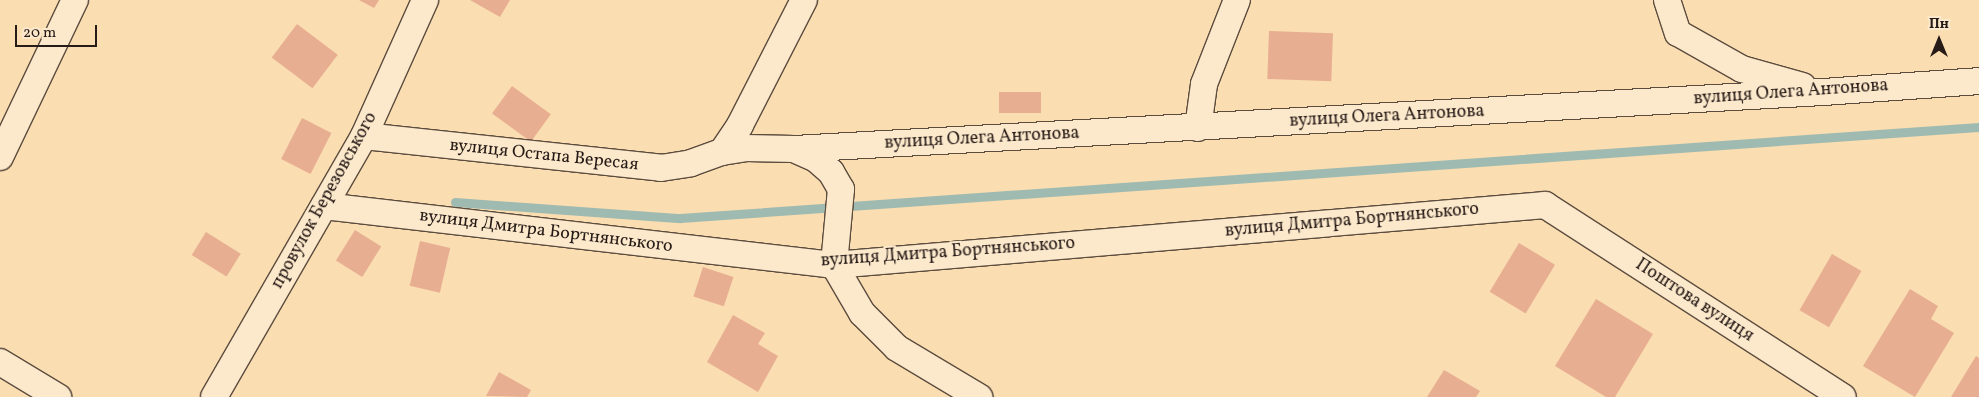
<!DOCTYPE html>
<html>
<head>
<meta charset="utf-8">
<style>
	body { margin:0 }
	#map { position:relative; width:1979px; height:397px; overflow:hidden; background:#faddb1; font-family:Vollkorn,serif }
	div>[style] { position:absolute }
	.stream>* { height:9px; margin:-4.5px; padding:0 4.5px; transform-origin:4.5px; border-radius:4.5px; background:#9fbbb1 }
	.building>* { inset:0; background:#e8ae91; transform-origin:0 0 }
	.roads { filter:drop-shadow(1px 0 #5c4c3e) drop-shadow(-1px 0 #5c4c3e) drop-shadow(0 1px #5c4c3e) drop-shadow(0 -1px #5c4c3e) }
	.street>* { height:26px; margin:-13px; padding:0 13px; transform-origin:13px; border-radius:13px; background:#fce9cc }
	span { translate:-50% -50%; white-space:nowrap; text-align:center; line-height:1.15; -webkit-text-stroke:4px #fce9cc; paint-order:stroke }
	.street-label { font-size:18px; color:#271b17 }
	.north { position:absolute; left:1914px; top:15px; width:50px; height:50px; -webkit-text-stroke:4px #fce9cc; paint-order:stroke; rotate:0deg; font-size:14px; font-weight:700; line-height:20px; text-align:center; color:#271b17 }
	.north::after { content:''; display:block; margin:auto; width:18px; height:22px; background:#271b17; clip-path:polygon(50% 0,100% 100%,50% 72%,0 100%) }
	.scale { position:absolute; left:15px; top:25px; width:82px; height:22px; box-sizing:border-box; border:2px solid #271b17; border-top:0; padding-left:6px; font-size:15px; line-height:18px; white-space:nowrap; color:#271b17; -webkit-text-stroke:4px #fce9cc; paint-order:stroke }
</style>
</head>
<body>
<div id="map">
	<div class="stream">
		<i style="left:455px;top:202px;width:226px;rotate:4.1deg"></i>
		<i style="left:680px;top:218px;width:1302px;rotate:-4.01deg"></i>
	</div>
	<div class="building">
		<i style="clip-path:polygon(359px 0,379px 0,374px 8px)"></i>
		<i style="clip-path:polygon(470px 0,510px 0,500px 17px)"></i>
		<i style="left:297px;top:24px;width:51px;height:42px;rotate:37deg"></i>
		<i style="left:1269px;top:31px;width:64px;height:48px;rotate:2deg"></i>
		<i style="left:512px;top:86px;width:48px;height:34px;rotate:36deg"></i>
		<i style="left:999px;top:92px;width:42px;height:21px"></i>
		<i style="left:302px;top:118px;width:33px;height:46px;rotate:27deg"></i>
		<i style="left:355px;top:230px;width:31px;height:36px;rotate:32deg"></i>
		<i style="left:206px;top:232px;width:41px;height:27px;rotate:32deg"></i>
		<i style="left:420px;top:241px;width:31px;height:46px;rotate:13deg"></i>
		<i style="left:1519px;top:243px;width:42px;height:57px;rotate:31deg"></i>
		<i style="left:1832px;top:254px;width:34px;height:65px;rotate:30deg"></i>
		<i style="left:703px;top:267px;width:32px;height:31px;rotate:18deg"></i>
		<i style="clip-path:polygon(1910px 289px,1938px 306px,1931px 319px,1954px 333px,1915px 397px,1863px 366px)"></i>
		<i style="clip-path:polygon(1596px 299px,1653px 334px,1615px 397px,1606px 397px,1555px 366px)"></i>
		<i style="clip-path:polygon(733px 315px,765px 333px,758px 344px,778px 356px,758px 392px,707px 362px)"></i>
		<i style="clip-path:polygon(1976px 356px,1979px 358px,1979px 397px,1951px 397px)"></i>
		<i style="clip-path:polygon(1444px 370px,1480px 391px,1476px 397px,1427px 397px)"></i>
		<i style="clip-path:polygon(499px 372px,531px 390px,527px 397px,486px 396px)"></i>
	</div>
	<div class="roads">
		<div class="street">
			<i style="left:1667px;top:0;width:35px;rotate:72deg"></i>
			<i style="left:1678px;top:33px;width:73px;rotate:29.4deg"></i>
			<i style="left:1742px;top:69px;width:63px;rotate:15.6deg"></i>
			<i style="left:1198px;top:128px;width:44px;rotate:-82.2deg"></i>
			<i style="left:1204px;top:84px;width:90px;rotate:-68.6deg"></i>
			<i style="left:364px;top:136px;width:299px;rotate:6.1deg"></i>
			<i style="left:661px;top:168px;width:30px;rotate:-9deg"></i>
			<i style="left:691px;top:163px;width:33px;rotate:-20deg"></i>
			<i style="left:722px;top:152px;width:24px;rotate:-9deg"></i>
			<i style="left:746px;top:148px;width:48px;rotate:1.2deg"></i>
			<i style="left:794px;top:149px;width:24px;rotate:24deg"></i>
			<i style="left:816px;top:159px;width:20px;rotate:41deg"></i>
			<i style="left:831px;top:172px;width:20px;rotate:60deg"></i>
			<i style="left:841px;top:189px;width:76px;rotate:95.3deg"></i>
			<i style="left:834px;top:265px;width:56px;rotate:59.7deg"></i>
			<i style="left:862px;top:313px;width:49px;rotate:45deg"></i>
			<i style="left:897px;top:348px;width:96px;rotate:30.9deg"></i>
			<i style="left:794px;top:149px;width:1031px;rotate:-3.17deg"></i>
			<i style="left:1823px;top:92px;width:156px;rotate:-4deg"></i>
			<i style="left:722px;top:152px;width:32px;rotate:-56deg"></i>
			<i style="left:740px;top:125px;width:140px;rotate:-62.9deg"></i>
			<i style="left:0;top:157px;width:174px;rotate:-64.5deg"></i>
			<i style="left:324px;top:206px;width:513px;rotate:6.6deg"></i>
			<i style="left:834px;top:265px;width:714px;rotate:-4.82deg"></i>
			<i style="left:1545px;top:205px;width:354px;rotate:32.8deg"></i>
			<i style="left:0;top:362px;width:68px;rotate:31.1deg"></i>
			<i style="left:214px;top:397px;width:301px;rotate:-60.1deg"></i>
			<i style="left:364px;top:136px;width:149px;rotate:-65.8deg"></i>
		</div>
	</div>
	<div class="street-label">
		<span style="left:1791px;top:93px;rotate:-4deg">вулиця Олега Антонова</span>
		<span style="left:1387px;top:117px;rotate:-3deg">вулиця Олега Антонова</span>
		<span style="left:982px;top:139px;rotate:-3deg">вулиця Олега Антонова</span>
		<span style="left:544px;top:156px;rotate:6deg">вулиця Остапа Вересая</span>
		<span style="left:325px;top:201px;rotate:-61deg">провулок Березовського</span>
		<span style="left:1352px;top:221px;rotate:-5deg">вулиця Дмитра Бортнянського</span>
		<span style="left:546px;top:232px;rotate:7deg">вулиця Дмитра Бортнянського</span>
		<span style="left:948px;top:253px;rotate:-4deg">вулиця Дмитра Бортнянського</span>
		<span style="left:1694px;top:301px;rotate:33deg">Поштова вулиця</span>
	</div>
	<div class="north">Пн</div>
	<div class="scale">20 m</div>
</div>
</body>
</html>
